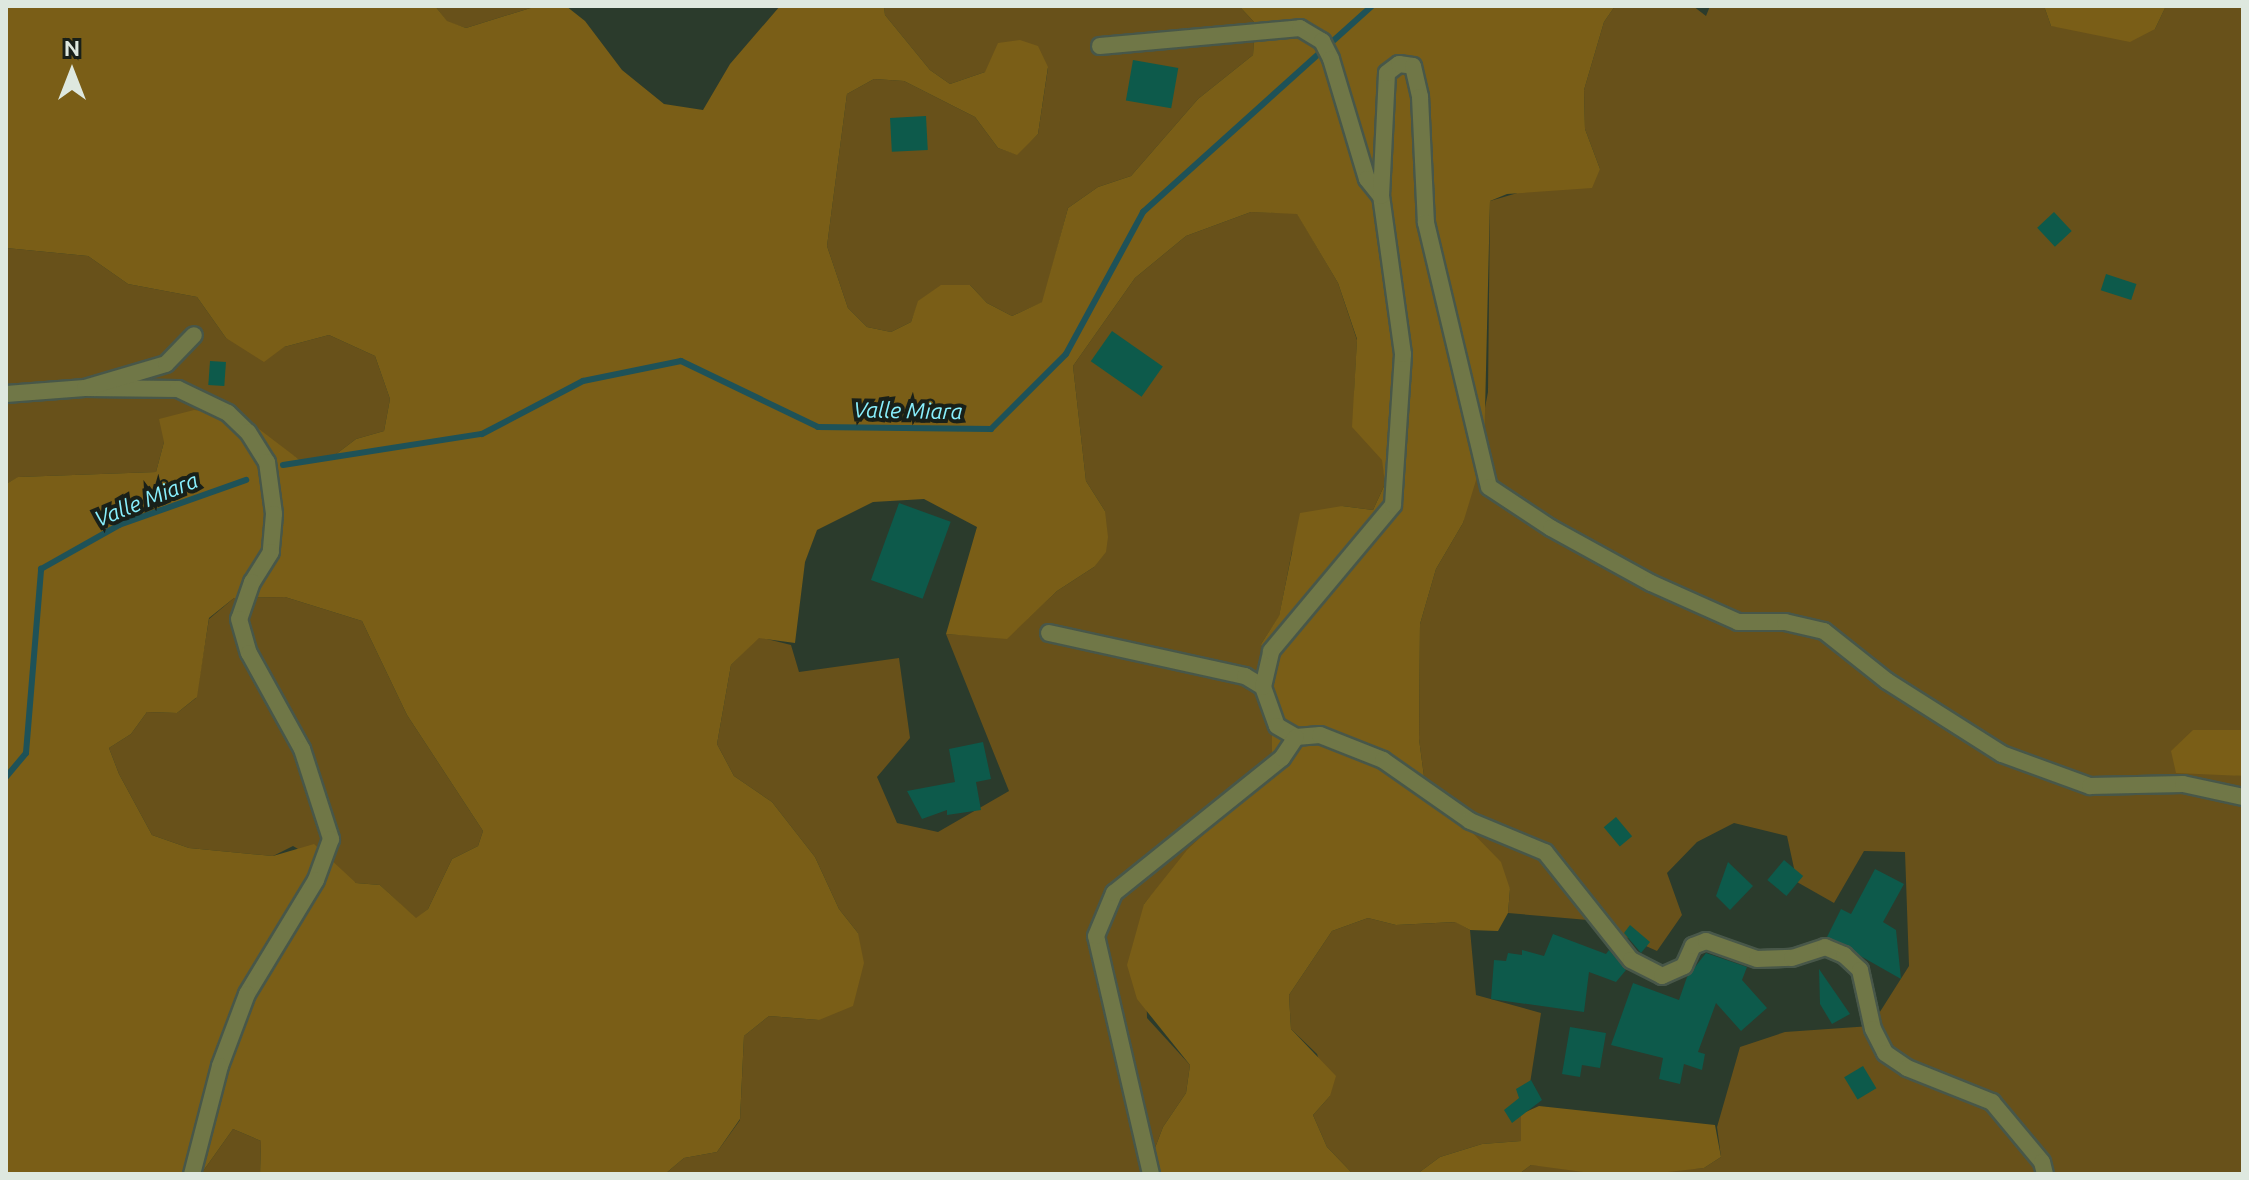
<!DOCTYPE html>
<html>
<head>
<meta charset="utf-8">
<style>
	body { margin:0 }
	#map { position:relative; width:2249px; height:1180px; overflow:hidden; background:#2b3b2c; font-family:Ubuntu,sans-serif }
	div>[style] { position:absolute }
	.green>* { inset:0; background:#68511a }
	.forest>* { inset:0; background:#7a5e17 }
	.stream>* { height:6px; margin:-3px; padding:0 3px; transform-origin:3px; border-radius:3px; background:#1e5258 }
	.building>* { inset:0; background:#0d5a4b; transform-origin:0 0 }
	.roads { filter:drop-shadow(2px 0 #485749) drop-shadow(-2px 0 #485749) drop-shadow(0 2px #485749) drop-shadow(0 -2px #485749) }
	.minor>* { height:16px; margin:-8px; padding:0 8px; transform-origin:8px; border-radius:8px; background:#707747 }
	.tertiary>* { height:16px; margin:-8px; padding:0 8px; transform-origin:8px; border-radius:8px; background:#707747 }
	span { translate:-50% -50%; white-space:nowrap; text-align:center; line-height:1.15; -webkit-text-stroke:8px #192019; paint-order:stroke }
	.water-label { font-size:22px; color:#89f0fe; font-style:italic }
	.frame { position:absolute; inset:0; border:8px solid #dee8df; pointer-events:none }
	.north { position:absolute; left:32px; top:32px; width:80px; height:80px; -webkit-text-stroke:6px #192019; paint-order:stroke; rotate:0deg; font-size:22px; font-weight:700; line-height:32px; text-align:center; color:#dee8df }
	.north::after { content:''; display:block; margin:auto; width:28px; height:36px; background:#dee8df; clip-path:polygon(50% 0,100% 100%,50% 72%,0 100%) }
</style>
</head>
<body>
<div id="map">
	<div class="green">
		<i style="clip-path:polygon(435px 6px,537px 6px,466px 28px,447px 22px)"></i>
		<i style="clip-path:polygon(884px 6px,1239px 6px,1255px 23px,1253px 55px,1198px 99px,1131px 176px,1098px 187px,1068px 208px,1043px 302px,1012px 316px,987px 303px,970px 285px,919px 301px,911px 322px,891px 332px,867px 327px,848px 308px,827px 246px,847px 94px,874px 79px,904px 81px,975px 117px,998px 148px,1016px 154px,1038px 134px,1048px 68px,985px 72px,950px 84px,930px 70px,885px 15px)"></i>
		<i style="clip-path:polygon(1615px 6px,1693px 6px,1706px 16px,1710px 6px,2044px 6px,2051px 26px,2155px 29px,2166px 6px,2243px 6px,2243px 730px,2193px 730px,2227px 774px,2243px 776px,2243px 1174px,1604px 1174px,1704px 1168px,1721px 1157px,1717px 1127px,1740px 1047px,1785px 1032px,1871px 1026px,1909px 966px,1905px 852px,1864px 851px,1834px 903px,1797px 882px,1787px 836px,1734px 823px,1697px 842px,1667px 873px,1682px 915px,1657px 951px,1588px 920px,1508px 913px,1510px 889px,1425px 784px,1419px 739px,1420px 624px,1436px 569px,1463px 523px,1488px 392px,1490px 201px,1600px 169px,1585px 129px,1584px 90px,1604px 22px)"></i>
		<i style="clip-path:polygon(1251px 212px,1297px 213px,1338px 283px,1357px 340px,1354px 396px,1383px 460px,1385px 484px,1373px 510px,1342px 506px,1292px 551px,1279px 617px,1261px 644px,1272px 707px,1272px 755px,1263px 779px,1213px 824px,1144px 904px,1147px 1018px,1190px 1065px,1186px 1093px,1163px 1127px,1145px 1174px,665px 1174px,684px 1158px,717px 1152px,740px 1120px,744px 1036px,769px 1016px,819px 1020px,858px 933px,839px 909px,815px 857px,772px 802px,734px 776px,717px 744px,731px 665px,759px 637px,791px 645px,799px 672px,899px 658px,910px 738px,877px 777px,897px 823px,938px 832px,1009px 791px,946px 634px,1007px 638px,1057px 591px,1094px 567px,1105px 511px,1086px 481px,1073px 366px,1135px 278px,1186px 236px)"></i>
		<i style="clip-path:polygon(6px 248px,88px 256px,128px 284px,197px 297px,226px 338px,284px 347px,329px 335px,375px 356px,390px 399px,384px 431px,356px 439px,331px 458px,301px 461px,279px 446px,164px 442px,156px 472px,19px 477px,6px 484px)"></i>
		<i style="clip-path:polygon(285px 597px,362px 621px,407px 715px,483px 831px,478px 846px,452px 859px,428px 909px,416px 919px,380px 885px,356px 883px,293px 846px,273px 856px,189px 848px,152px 835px,119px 774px,109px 748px,131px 734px,147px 712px,177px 713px,196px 698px,209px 619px,234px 598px)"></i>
		<i style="clip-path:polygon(1368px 918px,1396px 925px,1456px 922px,1470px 930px,1476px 995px,1541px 1013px,1521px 1141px,1482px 1144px,1440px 1157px,1417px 1174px,1353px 1174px,1327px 1147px,1313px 1115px,1330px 1096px,1317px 1054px,1291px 1029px,1289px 995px,1332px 931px)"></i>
		<i style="clip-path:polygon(233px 1129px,261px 1141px,260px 1174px,201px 1174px)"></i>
		<i style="clip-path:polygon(1531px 1165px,1562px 1166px,1598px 1174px,1519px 1174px)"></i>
	</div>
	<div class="forest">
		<i style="clip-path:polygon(evenodd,6px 6px,435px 6px,447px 21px,466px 28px,537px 6px,566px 6px,585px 21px,622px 70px,664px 104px,703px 110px,730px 64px,780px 6px,884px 6px,885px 15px,930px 70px,950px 84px,985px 72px,998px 43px,1020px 40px,1038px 46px,1048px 67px,1038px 134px,1017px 155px,998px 148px,975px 117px,904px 81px,874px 79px,847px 94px,827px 246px,848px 308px,867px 327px,891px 332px,911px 322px,918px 301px,941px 285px,970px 285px,987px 303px,1012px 316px,1042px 302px,1068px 208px,1098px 187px,1131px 176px,1198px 99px,1253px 55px,1255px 23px,1239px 6px,1615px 6px,1604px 22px,1584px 90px,1585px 129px,1600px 169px,1592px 188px,1507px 194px,1490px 201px,1484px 454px,1463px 523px,1436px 569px,1420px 624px,1419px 739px,1425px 784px,1501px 862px,1510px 889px,1508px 913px,1498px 931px,1470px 930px,1455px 922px,1396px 925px,1368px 918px,1332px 931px,1289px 995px,1291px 1029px,1336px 1076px,1330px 1096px,1313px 1115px,1327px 1147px,1353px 1174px,1145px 1174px,1163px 1127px,1186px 1093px,1190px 1065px,1137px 999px,1127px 965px,1144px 904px,1187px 850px,1262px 779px,1272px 756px,1272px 707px,1261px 644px,1279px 616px,1300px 513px,1342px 506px,1373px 510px,1385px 484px,1382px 460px,1352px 427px,1357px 339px,1338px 283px,1297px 214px,1251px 212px,1186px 236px,1135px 278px,1073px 366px,1086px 481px,1105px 511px,1108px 537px,1106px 552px,1094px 567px,1057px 591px,1007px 639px,946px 634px,977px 527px,924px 499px,873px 502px,817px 530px,805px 562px,795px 643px,759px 638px,731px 665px,717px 744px,734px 776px,772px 802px,815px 857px,839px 909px,858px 933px,864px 963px,853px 1006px,819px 1020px,769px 1016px,744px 1036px,740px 1119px,717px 1152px,684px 1158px,665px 1174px,260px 1174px,261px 1141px,233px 1129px,201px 1174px,6px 1174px,6px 484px,18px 477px,156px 472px,164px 442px,159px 419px,194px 410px,243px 417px,301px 461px,331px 458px,356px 439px,384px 431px,390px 399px,375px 356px,329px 335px,284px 347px,264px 362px,226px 338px,197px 297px,128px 284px,88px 256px,6px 248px,6px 6px,285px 597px,362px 621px,407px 715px,483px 831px,478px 846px,452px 859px,428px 909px,416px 918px,380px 885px,356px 883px,314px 844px,273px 856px,189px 848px,152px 835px,119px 774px,109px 748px,131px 734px,147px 712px,177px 713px,197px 697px,209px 618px,234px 598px,285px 597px)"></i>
		<i style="clip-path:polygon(2044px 6px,2166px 6px,2155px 29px,2130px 42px,2051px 26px)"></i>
		<i style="clip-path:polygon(2193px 730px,2243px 730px,2243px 776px,2176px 773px,2171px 751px)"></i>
		<i style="clip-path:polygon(1539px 1106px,1715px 1125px,1721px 1157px,1704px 1168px,1668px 1172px,1598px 1174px,1531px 1165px,1519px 1174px,1417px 1174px,1440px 1157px,1482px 1144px,1521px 1141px,1521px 1114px)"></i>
	</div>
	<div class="stream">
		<i style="left:283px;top:465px;width:201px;rotate:-8.9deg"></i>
		<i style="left:482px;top:434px;width:114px;rotate:-27.7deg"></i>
		<i style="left:583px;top:381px;width:100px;rotate:-11.5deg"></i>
		<i style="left:681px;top:361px;width:152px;rotate:25.7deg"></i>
		<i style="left:818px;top:427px;width:173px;rotate:0.7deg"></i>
		<i style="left:991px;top:429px;width:106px;rotate:-45deg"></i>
		<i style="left:1066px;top:354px;width:162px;rotate:-61.5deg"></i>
		<i style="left:1143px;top:212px;width:308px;rotate:-42deg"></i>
		<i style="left:6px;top:777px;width:31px;rotate:-50deg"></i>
		<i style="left:26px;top:753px;width:185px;rotate:-85.3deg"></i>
		<i style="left:41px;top:569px;width:90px;rotate:-29.4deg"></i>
		<i style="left:119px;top:525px;width:135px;rotate:-19.5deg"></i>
	</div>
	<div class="building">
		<i style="left:1133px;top:60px;width:46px;height:41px;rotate:10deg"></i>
		<i style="left:926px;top:116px;width:34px;height:36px;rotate:87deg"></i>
		<i style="left:2054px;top:212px;width:26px;height:23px;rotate:47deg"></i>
		<i style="left:2106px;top:274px;width:32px;height:17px;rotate:18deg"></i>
		<i style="left:1112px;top:331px;width:62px;height:37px;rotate:35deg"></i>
		<i style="left:210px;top:361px;width:16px;height:24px;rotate:4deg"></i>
		<i style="left:899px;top:503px;width:55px;height:82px;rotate:20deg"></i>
		<i style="clip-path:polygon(983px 742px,991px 779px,976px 782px,981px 810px,947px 815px,947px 810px,922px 819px,907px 791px,955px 782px,949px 749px)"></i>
		<i style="left:1616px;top:817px;width:25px;height:16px;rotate:50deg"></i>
		<i style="left:1784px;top:860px;width:25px;height:26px;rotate:40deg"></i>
		<i style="clip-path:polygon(1728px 862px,1753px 886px,1730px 910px,1716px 896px)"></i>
		<i style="clip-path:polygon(1875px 869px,1904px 884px,1883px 922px,1896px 930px,1901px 979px,1827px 937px,1841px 909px,1851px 914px)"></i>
		<i style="clip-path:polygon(1630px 925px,1650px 942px,1641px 953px,1624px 933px)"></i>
		<i style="clip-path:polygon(1553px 934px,1606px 954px,1609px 950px,1626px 970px,1616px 982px,1589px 972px,1584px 1012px,1491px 999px,1494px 960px,1506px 961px,1508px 953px,1522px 955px,1522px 950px,1544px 956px)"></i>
		<i style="clip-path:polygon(1706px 953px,1747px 967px,1742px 980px,1767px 1008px,1741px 1031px,1716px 1003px,1698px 1052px,1705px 1054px,1702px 1070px,1684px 1064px,1680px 1084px,1659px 1079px,1663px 1058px,1611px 1045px,1633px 983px,1679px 1000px,1687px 977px)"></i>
		<i style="clip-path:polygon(1819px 969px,1850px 1014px,1832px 1024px,1820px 1004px)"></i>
		<i style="clip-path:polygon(1570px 1027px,1606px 1033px,1600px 1068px,1582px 1065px,1580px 1077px,1562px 1074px)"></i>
		<i style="left:1863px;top:1066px;width:26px;height:22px;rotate:59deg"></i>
		<i style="clip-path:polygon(1531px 1080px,1542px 1100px,1512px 1123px,1504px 1110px,1519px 1098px,1516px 1089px)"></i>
	</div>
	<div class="roads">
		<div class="minor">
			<i style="left:85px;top:388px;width:93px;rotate:0.6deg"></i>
			<i style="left:178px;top:389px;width:55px;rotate:25.6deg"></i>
			<i style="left:228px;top:413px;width:28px;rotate:44deg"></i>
			<i style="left:248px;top:432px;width:36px;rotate:58deg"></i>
			<i style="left:267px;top:462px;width:52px;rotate:82.3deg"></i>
			<i style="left:274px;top:514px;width:38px;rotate:95deg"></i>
			<i style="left:271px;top:552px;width:36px;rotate:122deg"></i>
			<i style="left:252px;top:582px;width:39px;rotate:109deg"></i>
			<i style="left:239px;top:619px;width:35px;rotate:74deg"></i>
			<i style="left:249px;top:653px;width:110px;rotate:61.1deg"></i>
			<i style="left:302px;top:749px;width:95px;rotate:72.1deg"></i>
			<i style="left:331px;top:839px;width:44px;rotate:110.1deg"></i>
			<i style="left:316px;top:880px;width:133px;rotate:121.2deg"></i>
			<i style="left:247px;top:994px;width:77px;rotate:110.6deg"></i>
			<i style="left:220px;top:1066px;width:112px;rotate:104.5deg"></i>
			<i style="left:6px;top:394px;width:79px;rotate:-4.3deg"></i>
			<i style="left:85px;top:388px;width:84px;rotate:-16.5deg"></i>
			<i style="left:166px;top:364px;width:40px;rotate:-46deg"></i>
			<i style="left:1049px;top:633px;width:201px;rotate:12.4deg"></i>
			<i style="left:1245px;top:676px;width:21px;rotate:31deg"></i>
			<i style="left:1263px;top:687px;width:41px;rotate:70.3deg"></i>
			<i style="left:1277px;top:726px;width:22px;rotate:30deg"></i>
			<i style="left:1296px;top:737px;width:24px;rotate:-5deg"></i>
			<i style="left:1320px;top:735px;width:68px;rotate:21.6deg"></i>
			<i style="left:1383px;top:760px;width:106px;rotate:35deg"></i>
			<i style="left:1470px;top:821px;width:81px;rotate:22.5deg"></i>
			<i style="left:1545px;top:852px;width:138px;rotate:51.5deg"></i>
			<i style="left:1631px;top:960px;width:35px;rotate:27deg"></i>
			<i style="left:1662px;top:976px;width:24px;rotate:-24deg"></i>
			<i style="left:1684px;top:966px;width:22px;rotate:-66deg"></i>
			<i style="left:1693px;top:946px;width:14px;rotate:-21deg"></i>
			<i style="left:1706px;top:941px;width:54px;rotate:19.4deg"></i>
			<i style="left:1757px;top:959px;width:35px;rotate:-2deg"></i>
			<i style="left:1792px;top:958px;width:35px;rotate:-18deg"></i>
			<i style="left:1825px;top:947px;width:21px;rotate:23deg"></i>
			<i style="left:1844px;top:955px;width:22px;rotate:43deg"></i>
			<i style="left:1860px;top:970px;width:60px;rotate:77.6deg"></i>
			<i style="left:1873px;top:1029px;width:27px;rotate:63deg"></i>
			<i style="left:1885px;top:1053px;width:27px;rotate:34deg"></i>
			<i style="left:1907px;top:1068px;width:92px;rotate:21.8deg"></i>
			<i style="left:1992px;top:1102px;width:78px;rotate:50.2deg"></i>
			<i style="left:2042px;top:1162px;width:12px;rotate:76deg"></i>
			<i style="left:1263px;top:687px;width:37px;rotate:-77deg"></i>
			<i style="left:1271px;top:651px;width:190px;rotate:-50.1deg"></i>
			<i style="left:1393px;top:505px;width:151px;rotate:-86.2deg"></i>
			<i style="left:1403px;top:354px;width:160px;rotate:-97.9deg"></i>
		</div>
		<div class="tertiary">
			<i style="left:1100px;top:46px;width:201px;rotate:-5.1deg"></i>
			<i style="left:1300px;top:28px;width:26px;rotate:31deg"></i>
			<i style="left:1322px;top:41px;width:20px;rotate:63deg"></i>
			<i style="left:1331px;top:59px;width:125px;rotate:73.3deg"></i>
			<i style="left:1367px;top:179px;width:22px;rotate:51deg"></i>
			<i style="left:1381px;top:196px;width:123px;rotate:-87.2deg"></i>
			<i style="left:1387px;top:73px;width:15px;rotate:-37deg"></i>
			<i style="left:1399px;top:64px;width:14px;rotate:8deg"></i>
			<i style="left:1413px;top:66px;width:32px;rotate:77deg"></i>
			<i style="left:1420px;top:97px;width:126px;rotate:87.3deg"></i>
			<i style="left:1426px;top:223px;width:271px;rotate:76.6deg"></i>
			<i style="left:1489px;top:487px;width:74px;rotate:33.5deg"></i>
			<i style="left:1551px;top:528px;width:114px;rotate:28.8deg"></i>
			<i style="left:1651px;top:583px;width:95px;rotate:24.1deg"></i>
			<i style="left:1738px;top:622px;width:47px"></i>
			<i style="left:1785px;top:622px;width:40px;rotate:13deg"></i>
			<i style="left:1824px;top:631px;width:80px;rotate:38.4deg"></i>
			<i style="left:1887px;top:681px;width:136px;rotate:32.4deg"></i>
			<i style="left:2002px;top:754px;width:94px;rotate:20deg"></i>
			<i style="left:2090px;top:786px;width:93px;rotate:-1.2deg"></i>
			<i style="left:2183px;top:784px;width:61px;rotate:12.2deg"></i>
			<i style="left:1151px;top:1174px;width:244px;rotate:-103deg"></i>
			<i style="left:1096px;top:936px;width:47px;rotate:-67.3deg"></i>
			<i style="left:1114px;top:893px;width:216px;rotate:-38.8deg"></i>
			<i style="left:1282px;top:758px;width:25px;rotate:-56deg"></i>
		</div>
	</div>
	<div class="water-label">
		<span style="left:908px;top:410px;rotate:1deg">Valle Miara</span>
		<span style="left:146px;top:499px;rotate:-22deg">Valle Miara</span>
	</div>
	<div class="frame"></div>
	<div class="north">N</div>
</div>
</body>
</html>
